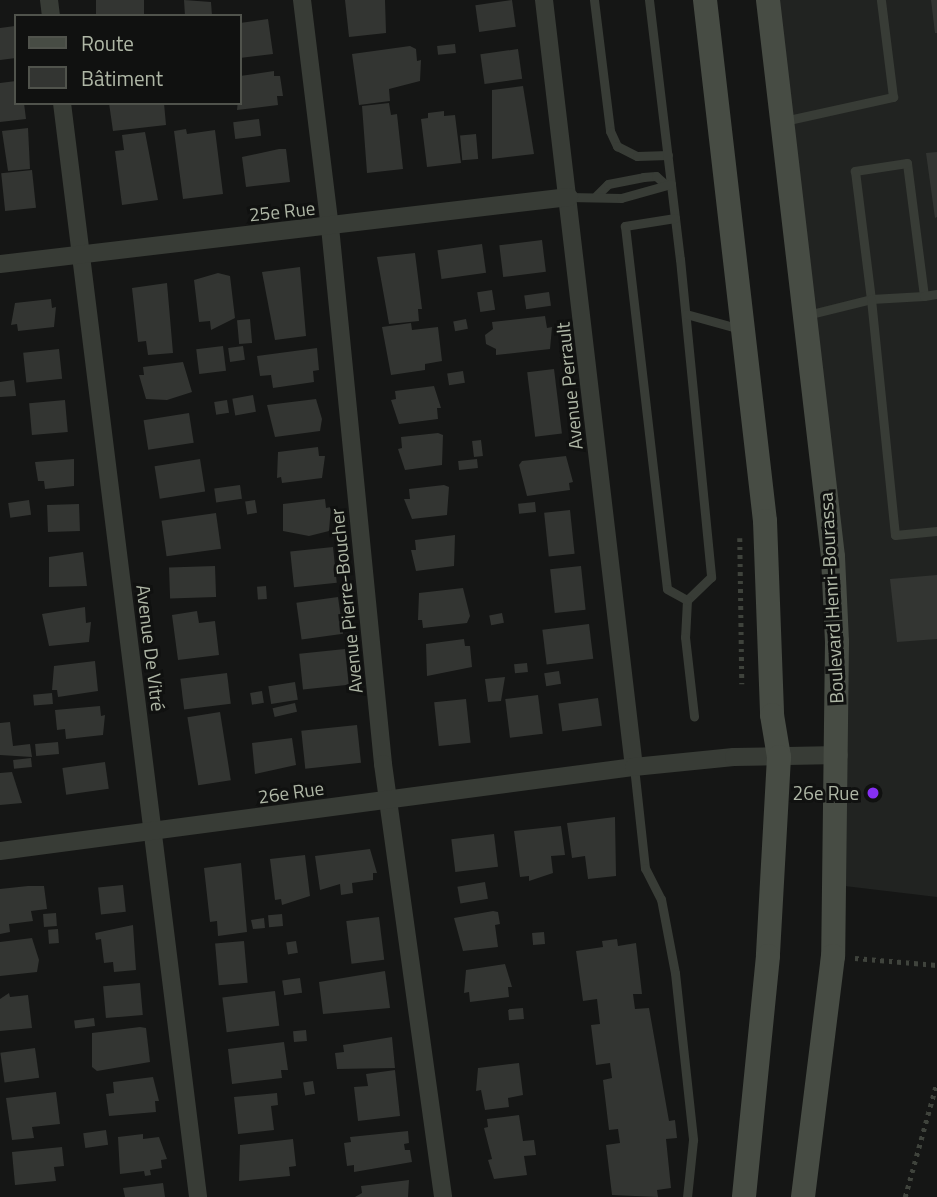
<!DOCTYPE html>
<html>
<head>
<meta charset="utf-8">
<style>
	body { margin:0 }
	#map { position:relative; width:937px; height:1197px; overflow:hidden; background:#151615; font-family:"Titillium Web",sans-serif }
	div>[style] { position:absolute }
	.built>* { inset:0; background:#212321 }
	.building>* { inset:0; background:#333532; transform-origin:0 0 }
	.path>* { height:4.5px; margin-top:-2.25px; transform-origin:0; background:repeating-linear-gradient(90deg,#3f433c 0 3.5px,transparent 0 8.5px) }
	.service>* { height:9px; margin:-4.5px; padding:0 4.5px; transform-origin:4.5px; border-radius:4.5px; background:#383c36 }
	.minor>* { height:18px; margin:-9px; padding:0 9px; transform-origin:9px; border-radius:9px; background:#383c36 }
	.secondary>* { height:24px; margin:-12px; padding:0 12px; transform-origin:12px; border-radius:12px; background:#474c44 }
	.dots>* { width:19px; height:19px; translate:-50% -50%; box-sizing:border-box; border:4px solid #101110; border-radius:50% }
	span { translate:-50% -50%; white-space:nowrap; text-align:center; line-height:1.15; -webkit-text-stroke:6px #101110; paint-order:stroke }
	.street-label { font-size:19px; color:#afb7a6 }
	.poi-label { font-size:19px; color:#afb7a6 }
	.right { translate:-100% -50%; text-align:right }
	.legend { position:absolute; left:14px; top:14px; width:228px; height:91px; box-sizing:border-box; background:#101110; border:2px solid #50534c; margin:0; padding:9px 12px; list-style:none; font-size:21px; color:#afb7a6 }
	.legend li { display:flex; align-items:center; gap:14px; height:35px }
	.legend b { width:35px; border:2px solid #50534c }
</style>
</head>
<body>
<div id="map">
	<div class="built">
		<i style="clip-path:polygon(768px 0,937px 0,937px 897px,836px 885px,838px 728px)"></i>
	</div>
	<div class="building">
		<i style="left:96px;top:0;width:48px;height:16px"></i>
		<i style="clip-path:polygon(184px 0,211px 2px,212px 16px,185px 16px)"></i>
		<i style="clip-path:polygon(345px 0,385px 0,386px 33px,349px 37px)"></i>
		<i style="left:512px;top:0;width:27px;height:37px;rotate:82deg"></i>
		<i style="clip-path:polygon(931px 0,937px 0,937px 33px,935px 33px)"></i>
		<i style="clip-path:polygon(268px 19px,273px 54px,240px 58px,240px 23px)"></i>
		<i style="clip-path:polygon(15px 26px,16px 58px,0 60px,0 28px)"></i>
		<i style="left:455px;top:44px;width:9px;height:18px;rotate:84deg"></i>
		<i style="clip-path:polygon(410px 46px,416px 49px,417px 61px,421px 60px,420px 81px,389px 89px,390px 101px,359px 105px,352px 54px)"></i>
		<i style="left:518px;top:49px;width:30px;height:38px;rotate:82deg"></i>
		<i style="clip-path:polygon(274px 71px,274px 76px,280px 76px,283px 96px,277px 96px,278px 105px,237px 110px,240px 76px)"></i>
		<i style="clip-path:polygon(16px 81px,16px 103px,24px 103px,26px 119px,0 122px,0 83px)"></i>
		<i style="clip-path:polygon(523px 86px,534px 154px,492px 159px,492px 90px)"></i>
		<i style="clip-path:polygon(109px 103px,164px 103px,166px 125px,113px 131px)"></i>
		<i style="clip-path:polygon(389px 103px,391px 115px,397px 114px,403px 169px,367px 173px,362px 106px)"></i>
		<i style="clip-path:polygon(444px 111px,444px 116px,455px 115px,461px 163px,427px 167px,421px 119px,428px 118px,428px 113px)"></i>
		<i style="left:259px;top:119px;width:17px;height:26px;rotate:83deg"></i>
		<i style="clip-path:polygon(28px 128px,30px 169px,8px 171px,2px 131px)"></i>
		<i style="clip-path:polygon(186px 129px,187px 134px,215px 130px,223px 194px,183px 199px,174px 131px)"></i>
		<i style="clip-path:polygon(145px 132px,158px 200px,122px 205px,115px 151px,124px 150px,122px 135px)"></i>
		<i style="left:476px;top:134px;width:25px;height:16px;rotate:85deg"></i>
		<i style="clip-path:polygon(279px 149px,286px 149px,290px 182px,246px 187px,242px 157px)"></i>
		<i style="clip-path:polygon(937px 152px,937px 217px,935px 218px,926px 153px)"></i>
		<i style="left:32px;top:170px;width:38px;height:31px;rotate:84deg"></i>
		<i style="left:542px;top:240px;width:32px;height:43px;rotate:83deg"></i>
		<i style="left:482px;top:244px;width:29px;height:45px;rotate:82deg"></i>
		<i style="clip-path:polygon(415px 253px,422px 309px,418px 309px,419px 321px,389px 324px,377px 257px)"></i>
		<i style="clip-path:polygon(300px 267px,306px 336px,275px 340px,262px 272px)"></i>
		<i style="clip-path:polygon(218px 273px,230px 276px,235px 318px,211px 330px,210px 321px,199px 322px,194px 280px)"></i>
		<i style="clip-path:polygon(167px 283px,173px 353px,148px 355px,146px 341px,138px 342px,132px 288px)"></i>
		<i style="left:492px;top:290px;width:20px;height:15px;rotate:81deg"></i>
		<i style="left:549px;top:292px;width:14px;height:25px;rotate:82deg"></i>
		<i style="clip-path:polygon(51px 299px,52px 308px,56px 307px,54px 327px,18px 331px,17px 324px,11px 325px,15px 303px)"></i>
		<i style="clip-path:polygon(545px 316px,547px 328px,552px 327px,550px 349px,496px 355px,496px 349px,486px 344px,485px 335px,493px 329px,492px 322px)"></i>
		<i style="left:250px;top:319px;width:24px;height:13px;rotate:85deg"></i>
		<i style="left:466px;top:319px;width:10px;height:13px;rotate:79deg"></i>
		<i style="clip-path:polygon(411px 323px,412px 330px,438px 327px,442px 361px,425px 364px,425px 370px,391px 375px,382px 327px)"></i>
		<i style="left:223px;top:346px;width:25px;height:27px;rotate:83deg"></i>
		<i style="left:243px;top:346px;width:14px;height:15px;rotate:82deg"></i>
		<i style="clip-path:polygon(317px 348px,319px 370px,313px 371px,314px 382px,273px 388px,271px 375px,260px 376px,257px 356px)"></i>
		<i style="left:59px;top:349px;width:30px;height:36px;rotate:84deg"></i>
		<i style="clip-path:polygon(183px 362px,192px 392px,167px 400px,146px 399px,139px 375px,144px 375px,143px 367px)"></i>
		<i style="left:554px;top:369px;width:65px;height:27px;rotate:83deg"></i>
		<i style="left:463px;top:371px;width:12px;height:16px;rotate:81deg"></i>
		<i style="clip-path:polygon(14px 380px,16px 396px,0 397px,0 382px)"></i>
		<i style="clip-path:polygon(434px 386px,441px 408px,437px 408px,438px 419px,399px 424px,391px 400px,396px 399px,395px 391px)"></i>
		<i style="left:253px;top:395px;width:17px;height:21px;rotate:80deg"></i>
		<i style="clip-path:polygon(316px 399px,322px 419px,320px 431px,275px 437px,267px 405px)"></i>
		<i style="left:65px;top:400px;width:32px;height:36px;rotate:85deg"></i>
		<i style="left:227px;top:400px;width:13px;height:13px;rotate:81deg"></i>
		<i style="left:189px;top:413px;width:30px;height:46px;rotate:81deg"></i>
		<i style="clip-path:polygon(438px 433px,443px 435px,442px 465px,405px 470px,398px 449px,402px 448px,401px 437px)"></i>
		<i style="left:481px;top:440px;width:16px;height:9px;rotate:83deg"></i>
		<i style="clip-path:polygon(318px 447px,319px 456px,325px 456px,322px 478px,282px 483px,281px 477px,277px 478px,278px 452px)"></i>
		<i style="clip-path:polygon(566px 456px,573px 482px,569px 483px,570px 490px,527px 496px,519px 465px,522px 461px)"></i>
		<i style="clip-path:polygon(74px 459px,74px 486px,45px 489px,44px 481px,38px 481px,35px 462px)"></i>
		<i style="left:200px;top:459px;width:33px;height:46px;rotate:81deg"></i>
		<i style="left:477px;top:459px;width:9px;height:19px;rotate:84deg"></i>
		<i style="left:240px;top:485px;width:14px;height:26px;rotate:82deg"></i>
		<i style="clip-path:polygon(444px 485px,449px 487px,447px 515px,412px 519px,404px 499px,410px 499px,409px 489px)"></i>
		<i style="clip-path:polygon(325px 499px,326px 508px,331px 507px,329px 531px,309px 536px,283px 531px,283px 504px)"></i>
		<i style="left:29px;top:500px;width:15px;height:21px;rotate:82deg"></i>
		<i style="left:255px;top:500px;width:13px;height:10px;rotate:81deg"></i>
		<i style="left:535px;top:502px;width:10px;height:17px;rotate:84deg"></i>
		<i style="left:79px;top:504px;width:27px;height:32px;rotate:88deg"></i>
		<i style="left:570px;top:510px;width:44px;height:26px;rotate:84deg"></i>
		<i style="left:216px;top:513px;width:36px;height:55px;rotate:82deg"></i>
		<i style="clip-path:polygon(455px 535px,454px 566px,416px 571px,411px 550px,416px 550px,415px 540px)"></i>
		<i style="left:333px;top:547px;width:36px;height:43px;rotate:84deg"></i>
		<i style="clip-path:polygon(83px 552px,87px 586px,49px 587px,49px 557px)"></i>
		<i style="left:215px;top:566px;width:31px;height:46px;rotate:88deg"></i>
		<i style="left:581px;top:566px;width:44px;height:31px;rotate:84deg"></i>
		<i style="clip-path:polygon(937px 575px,937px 639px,897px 642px,890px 579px)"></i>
		<i style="left:266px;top:586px;width:13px;height:9px;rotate:86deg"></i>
		<i style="clip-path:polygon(463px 588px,470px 616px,467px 623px,423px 628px,422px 620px,418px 620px,419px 593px)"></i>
		<i style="left:338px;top:597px;width:37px;height:42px;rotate:82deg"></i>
		<i style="clip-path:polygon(85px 607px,86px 623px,91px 622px,89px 642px,49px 646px,42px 614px)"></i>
		<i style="clip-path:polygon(197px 611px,199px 623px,215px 621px,219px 655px,178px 660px,172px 615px)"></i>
		<i style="left:502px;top:613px;width:10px;height:13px;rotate:79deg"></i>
		<i style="left:589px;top:624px;width:35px;height:47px;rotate:83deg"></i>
		<i style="clip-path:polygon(464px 639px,465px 646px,470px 646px,472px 667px,427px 676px,426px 644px)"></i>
		<i style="left:345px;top:649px;width:36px;height:46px;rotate:84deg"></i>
		<i style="clip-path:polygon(95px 661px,98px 691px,58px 697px,57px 690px,52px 690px,54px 666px)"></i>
		<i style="left:527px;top:663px;width:9px;height:13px;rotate:84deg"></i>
		<i style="left:559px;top:671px;width:13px;height:15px;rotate:81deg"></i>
		<i style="left:227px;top:673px;width:31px;height:47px;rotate:83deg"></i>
		<i style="clip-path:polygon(505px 677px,501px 701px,488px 702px,485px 679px)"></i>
		<i style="left:295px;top:682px;width:18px;height:27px;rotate:81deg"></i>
		<i style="left:262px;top:691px;width:12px;height:12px;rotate:81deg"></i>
		<i style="left:52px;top:693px;width:11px;height:19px;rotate:85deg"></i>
		<i style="left:538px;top:695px;width:39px;height:33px;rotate:83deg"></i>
		<i style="left:598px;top:698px;width:28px;height:40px;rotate:82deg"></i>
		<i style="left:466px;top:699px;width:44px;height:32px;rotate:84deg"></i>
		<i style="left:295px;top:703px;width:9px;height:23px;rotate:77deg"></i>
		<i style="clip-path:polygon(100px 706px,101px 716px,105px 715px,103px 735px,66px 739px,65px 729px,57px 730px,55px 710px)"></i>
		<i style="left:220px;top:712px;width:69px;height:33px;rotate:81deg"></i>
		<i style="clip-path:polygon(10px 722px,13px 746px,30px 744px,32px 757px,0 755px,0 723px)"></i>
		<i style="left:357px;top:725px;width:38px;height:56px;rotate:84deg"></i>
		<i style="clip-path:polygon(292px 738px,296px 765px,255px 774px,252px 743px)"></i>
		<i style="left:58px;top:742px;width:12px;height:23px;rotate:85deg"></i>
		<i style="left:31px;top:758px;width:9px;height:18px;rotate:84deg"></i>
		<i style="left:105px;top:762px;width:27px;height:43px;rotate:82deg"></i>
		<i style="clip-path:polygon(12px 772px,22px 803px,0 805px,0 773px)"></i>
		<i style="clip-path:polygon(615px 817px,616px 876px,588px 879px,585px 856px,572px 858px,567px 823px)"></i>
		<i style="clip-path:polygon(561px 826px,565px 855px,551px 856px,553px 873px,529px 881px,529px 876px,520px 877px,514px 831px)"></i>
		<i style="left:494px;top:834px;width:33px;height:43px;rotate:83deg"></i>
		<i style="clip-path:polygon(370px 849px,377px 873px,373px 873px,373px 880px,352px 883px,353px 893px,341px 895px,340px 884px,320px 890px,315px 856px)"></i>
		<i style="clip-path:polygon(305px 855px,310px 896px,282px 905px,281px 899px,275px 900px,270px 859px)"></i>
		<i style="clip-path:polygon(241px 863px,247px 932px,218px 936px,217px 921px,210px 922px,204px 868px)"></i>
		<i style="left:485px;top:882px;width:17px;height:28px;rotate:80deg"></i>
		<i style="left:123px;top:885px;width:27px;height:25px;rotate:84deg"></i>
		<i style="clip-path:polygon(28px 886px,44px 886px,47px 909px,31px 911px,33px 921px,9px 924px,10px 932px,0 934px,0 889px)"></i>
		<i style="clip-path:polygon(493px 911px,498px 912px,500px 924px,495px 925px,498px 947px,463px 951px,454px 918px)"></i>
		<i style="left:56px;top:913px;width:13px;height:13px;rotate:86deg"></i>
		<i style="left:282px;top:914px;width:12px;height:14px;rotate:85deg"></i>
		<i style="left:379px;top:917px;width:43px;height:33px;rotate:83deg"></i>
		<i style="clip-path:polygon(264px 918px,265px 928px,253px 929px,251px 920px)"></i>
		<i style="clip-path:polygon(133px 925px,136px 970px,114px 972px,113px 962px,104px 963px,101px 939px,96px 940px,95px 933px)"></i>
		<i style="left:58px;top:929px;width:14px;height:10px;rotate:86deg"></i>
		<i style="left:544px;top:932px;width:12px;height:12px;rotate:85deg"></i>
		<i style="clip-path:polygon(32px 938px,39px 960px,37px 972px,0 976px,0 942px)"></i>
		<i style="clip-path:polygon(617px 939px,618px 946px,636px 943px,642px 994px,633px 994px,635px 1009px,649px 1008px,669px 1121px,675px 1120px,677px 1138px,666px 1139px,671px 1188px,657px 1190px,658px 1197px,612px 1195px,606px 1145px,620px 1143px,618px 1129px,609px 1130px,603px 1080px,612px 1078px,610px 1063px,596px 1065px,591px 1025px,600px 1024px,597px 999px,583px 1001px,576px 951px,603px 947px,602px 941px)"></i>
		<i style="left:244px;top:941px;width:42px;height:29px;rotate:85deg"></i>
		<i style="left:296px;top:941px;width:12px;height:10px;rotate:81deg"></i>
		<i style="clip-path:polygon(505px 964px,512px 987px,508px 987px,509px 997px,470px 1002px,469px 992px,464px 993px,466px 970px)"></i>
		<i style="clip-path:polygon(385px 971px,390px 1008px,323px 1014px,319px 982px)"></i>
		<i style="left:300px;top:978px;width:15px;height:18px;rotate:82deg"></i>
		<i style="left:140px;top:983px;width:32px;height:37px;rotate:85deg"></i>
		<i style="left:275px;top:991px;width:35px;height:53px;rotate:83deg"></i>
		<i style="clip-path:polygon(9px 993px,10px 997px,28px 995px,32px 1028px,0 1031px,0 999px)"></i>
		<i style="left:523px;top:1008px;width:11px;height:15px;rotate:85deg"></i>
		<i style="left:94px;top:1018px;width:8px;height:20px;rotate:83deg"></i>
		<i style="clip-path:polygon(140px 1027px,146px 1028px,150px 1062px,97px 1071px,92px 1067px,92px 1033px)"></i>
		<i style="left:306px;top:1030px;width:11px;height:13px;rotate:85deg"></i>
		<i style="clip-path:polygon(392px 1037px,395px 1068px,337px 1069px,335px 1053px,344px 1052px,343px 1045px)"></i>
		<i style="clip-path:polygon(284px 1042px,288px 1070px,281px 1070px,282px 1078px,232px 1084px,228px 1049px)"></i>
		<i style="left:35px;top:1048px;width:30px;height:35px;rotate:82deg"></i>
		<i style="clip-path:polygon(519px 1063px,523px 1095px,508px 1098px,509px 1107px,485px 1110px,481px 1090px,476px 1091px,478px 1068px)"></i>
		<i style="clip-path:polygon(395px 1070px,400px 1116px,358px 1121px,354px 1087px,368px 1086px,366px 1074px)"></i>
		<i style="clip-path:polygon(153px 1077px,159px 1101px,155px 1101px,156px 1112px,109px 1116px,106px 1094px,114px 1093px,113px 1082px)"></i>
		<i style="left:313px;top:1081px;width:13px;height:10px;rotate:81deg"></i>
		<i style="clip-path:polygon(56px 1092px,60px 1124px,32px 1127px,34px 1138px,12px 1140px,6px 1098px)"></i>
		<i style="clip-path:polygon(277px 1093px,278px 1105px,271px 1106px,274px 1130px,238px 1134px,234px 1097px)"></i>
		<i style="clip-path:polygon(519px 1115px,523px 1141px,534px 1140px,536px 1155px,524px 1156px,527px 1175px,494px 1179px,488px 1160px,492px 1159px,484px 1128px,488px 1127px,487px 1119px)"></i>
		<i style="left:106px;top:1130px;width:15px;height:23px;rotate:82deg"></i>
		<i style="clip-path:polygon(408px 1131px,409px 1143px,404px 1144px,405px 1150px,410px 1150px,412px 1162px,354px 1172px,354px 1165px,347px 1166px,344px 1143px,351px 1142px,350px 1137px)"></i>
		<i style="clip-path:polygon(143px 1134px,143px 1139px,159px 1137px,167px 1159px,161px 1160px,162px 1168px,150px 1170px,151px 1175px,145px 1176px,144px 1171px,120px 1174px,118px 1137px)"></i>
		<i style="clip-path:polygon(293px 1139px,296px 1166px,289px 1167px,290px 1176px,239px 1181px,240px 1145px)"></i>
		<i style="clip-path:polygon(62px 1147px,64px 1166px,54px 1167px,56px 1181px,15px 1185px,12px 1152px)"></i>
		<i style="clip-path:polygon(409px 1180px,408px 1197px,355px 1197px,362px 1193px,361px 1186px)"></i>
		<i style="clip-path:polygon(163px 1183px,165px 1197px,125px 1197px,123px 1188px)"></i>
	</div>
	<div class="path">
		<i style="left:740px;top:538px;width:146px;rotate:89.2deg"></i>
		<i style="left:855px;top:958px;width:82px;rotate:4.9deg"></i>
		<i style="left:905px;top:1197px;width:119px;rotate:-74.5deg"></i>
	</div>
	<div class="service">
		<i style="left:594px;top:0;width:132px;rotate:83deg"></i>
		<i style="left:610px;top:131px;width:17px;rotate:65deg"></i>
		<i style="left:617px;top:146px;width:22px;rotate:27deg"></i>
		<i style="left:637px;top:156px;width:31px;rotate:-2deg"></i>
		<i style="left:649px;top:0;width:261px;rotate:83.2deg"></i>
		<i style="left:680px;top:259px;width:320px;rotate:84.4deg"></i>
		<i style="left:711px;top:577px;width:33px;rotate:136deg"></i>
		<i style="left:687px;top:600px;width:37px;rotate:93deg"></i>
		<i style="left:685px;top:637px;width:80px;rotate:83.5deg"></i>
		<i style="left:784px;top:121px;width:112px;rotate:-12.4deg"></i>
		<i style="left:893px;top:97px;width:98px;rotate:-97.1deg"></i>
		<i style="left:596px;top:196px;width:17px;rotate:-45deg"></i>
		<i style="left:608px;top:184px;width:36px;rotate:-11deg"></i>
		<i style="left:643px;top:177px;width:13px;rotate:-4deg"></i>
		<i style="left:656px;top:176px;width:12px;rotate:42deg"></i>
		<i style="left:569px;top:197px;width:52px;rotate:1.1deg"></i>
		<i style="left:621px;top:198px;width:52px;rotate:-15.6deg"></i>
		<i style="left:675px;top:218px;width:51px;rotate:170.9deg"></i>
		<i style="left:625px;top:226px;width:365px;rotate:83.4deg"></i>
		<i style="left:667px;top:589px;width:23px;rotate:29deg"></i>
		<i style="left:924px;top:296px;width:134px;rotate:-97.3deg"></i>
		<i style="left:907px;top:163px;width:53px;rotate:171.3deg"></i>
		<i style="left:855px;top:171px;width:129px;rotate:82.9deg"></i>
		<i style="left:871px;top:299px;width:53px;rotate:-3.2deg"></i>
		<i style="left:924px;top:296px;width:13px;rotate:-9deg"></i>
		<i style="left:686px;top:314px;width:57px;rotate:15.3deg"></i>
		<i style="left:807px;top:315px;width:66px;rotate:-14deg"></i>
		<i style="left:871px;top:299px;width:237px;rotate:84.2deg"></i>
		<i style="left:895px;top:535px;width:42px;rotate:-5.4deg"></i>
		<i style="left:634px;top:767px;width:102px;rotate:83.8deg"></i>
		<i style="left:645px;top:868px;width:35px;rotate:63deg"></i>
		<i style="left:661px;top:899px;width:75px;rotate:79.3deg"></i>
		<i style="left:675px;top:973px;width:168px;rotate:83.8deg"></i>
		<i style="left:693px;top:1140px;width:57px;rotate:96deg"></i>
	</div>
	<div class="minor">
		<i style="left:49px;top:0;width:16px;rotate:83deg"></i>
		<i style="left:302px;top:0;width:229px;rotate:83deg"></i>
		<i style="left:330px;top:227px;width:540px;rotate:84.36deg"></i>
		<i style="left:383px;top:764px;width:437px;rotate:82.1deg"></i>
		<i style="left:544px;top:0;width:772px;rotate:83.31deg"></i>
		<i style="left:62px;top:103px;width:1102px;rotate:82.91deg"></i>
		<i style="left:0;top:264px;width:573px;rotate:-6.72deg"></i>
		<i style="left:0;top:851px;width:640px;rotate:-7.55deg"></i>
		<i style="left:634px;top:767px;width:100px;rotate:-5.7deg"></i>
		<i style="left:734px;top:757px;width:105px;rotate:-1.1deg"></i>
	</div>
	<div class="secondary">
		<i style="left:705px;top:0;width:524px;rotate:83.43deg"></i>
		<i style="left:765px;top:521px;width:194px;rotate:87.9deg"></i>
		<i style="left:772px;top:715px;width:43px;rotate:80.5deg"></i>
		<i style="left:779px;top:757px;width:199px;rotate:93.2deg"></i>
		<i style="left:768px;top:956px;width:242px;rotate:95.7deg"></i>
		<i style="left:768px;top:0;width:561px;rotate:83.34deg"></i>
		<i style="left:833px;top:557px;width:85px;rotate:87.3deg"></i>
		<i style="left:837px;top:642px;width:314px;rotate:90.7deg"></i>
		<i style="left:833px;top:956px;width:243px;rotate:97.1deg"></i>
	</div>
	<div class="dots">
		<i style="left:873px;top:793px;background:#862ff4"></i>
	</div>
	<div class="street-label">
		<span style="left:282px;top:211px;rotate:-6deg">25e Rue</span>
		<span style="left:569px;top:386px;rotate:-96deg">Avenue Perrault</span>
		<span style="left:831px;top:598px;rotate:-93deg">Boulevard Henri-Bourassa</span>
		<span style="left:346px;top:601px;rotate:-96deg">Avenue Pierre-Boucher</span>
		<span style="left:151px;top:648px;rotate:83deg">Avenue De Vitré</span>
		<span style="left:291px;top:792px;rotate:-8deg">26e Rue</span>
	</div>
	<div class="poi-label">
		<span class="right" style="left:859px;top:793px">26e Rue</span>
	</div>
	<ul class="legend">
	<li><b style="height:9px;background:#474c44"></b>Route</li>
	<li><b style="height:19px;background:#333532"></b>Bâtiment</li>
	</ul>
</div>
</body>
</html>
